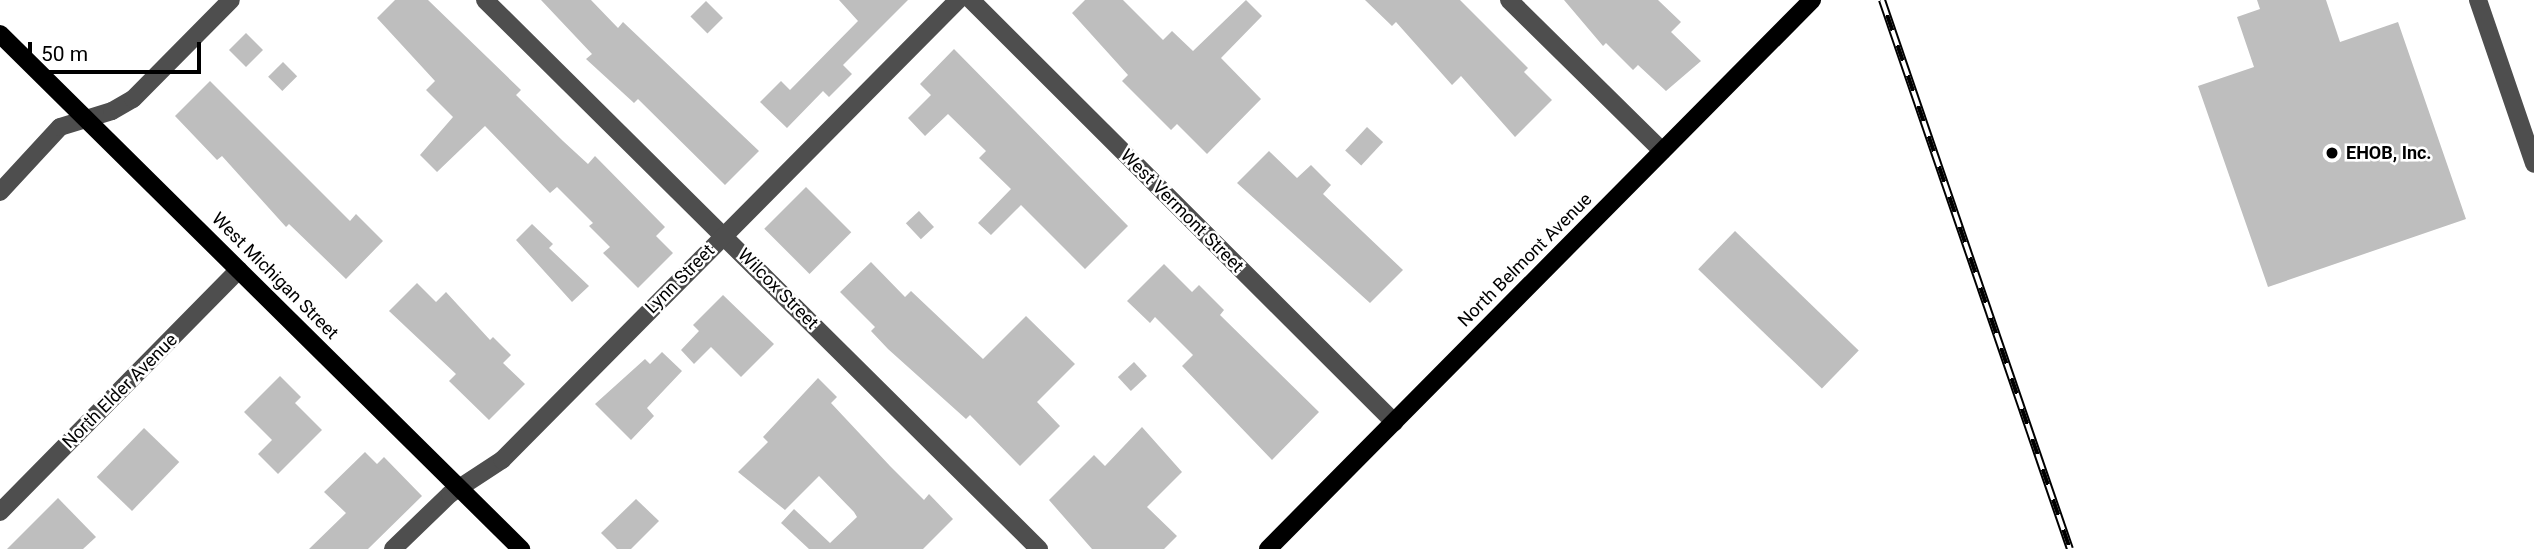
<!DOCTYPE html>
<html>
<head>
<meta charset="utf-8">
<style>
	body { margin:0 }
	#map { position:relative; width:2534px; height:549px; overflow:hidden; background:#fff; font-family:Roboto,sans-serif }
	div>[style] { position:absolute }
	.building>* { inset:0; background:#bebebe; transform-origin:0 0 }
	.minor>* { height:18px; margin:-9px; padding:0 9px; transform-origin:9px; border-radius:9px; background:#4e4e4e }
	.major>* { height:18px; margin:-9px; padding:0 9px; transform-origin:9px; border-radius:9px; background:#000 }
	.rail>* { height:8px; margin-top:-4px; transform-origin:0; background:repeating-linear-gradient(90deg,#fff 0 16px,#000 0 32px); box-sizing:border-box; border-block:2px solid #000 }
	.dots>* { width:19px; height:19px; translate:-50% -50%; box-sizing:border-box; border:4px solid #fff; border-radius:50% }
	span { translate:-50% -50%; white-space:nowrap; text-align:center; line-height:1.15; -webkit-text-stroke:5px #fff; paint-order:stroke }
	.poi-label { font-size:18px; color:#000; font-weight:700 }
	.left { translate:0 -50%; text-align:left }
	.street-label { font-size:18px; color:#000 }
	.scale { position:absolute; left:28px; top:42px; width:173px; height:32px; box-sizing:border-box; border:4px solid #000; border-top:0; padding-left:9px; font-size:21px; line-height:24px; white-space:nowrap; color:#000; -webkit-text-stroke:5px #fff; paint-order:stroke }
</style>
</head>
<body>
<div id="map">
	<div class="building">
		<i style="clip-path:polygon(395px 0,428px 0,521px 90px,516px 95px,563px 141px,588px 164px,595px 156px,665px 227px,656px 236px,673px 253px,638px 288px,603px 253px,610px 247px,589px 226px,593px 223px,557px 187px,550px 193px,485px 126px,437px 172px,420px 155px,453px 117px,426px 90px,435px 81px,377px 18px)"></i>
		<i style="clip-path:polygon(541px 0,591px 0,618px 28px,623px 22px,759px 151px,725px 185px,638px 99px,634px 103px,586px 59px,592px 54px)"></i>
		<i style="clip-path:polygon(839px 0,908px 0,843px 65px,852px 74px,829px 97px,823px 91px,787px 128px,760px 102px,781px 81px,790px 90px,858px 21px)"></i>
		<i style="clip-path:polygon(1085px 0,1123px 0,1163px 40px,1172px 31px,1193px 51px,1246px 0,1262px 16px,1221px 58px,1261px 99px,1207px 154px,1177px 124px,1171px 130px,1122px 81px,1128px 75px,1072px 13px)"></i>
		<i style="clip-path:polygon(1365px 0,1460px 0,1528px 68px,1524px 72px,1552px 100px,1515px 137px,1461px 76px,1452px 85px,1396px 22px,1392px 26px)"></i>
		<i style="clip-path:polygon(1564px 0,1658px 0,1681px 22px,1671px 32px,1701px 61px,1666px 91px,1638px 65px,1633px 70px,1606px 43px,1603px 46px)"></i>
		<i style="clip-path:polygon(2257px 0,2326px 0,2340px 42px,2398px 22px,2466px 219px,2268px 287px,2198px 86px,2254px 67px,2237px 17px,2260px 9px)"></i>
		<i style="left:706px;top:1px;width:24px;height:22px;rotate:45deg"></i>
		<i style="left:246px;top:33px;width:24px;height:24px;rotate:45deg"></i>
		<i style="clip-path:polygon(954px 49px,1128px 226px,1085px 269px,1021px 205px,991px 235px,978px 223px,1011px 189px,979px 158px,986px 151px,948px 114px,925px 136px,908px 118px,931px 95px,920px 84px)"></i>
		<i style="left:283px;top:62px;width:20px;height:21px;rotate:45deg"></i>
		<i style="clip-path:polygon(210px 81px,350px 221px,356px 214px,383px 241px,346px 279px,289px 224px,286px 227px,222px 156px,217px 160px,175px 116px)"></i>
		<i style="left:1367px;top:127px;width:22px;height:32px;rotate:43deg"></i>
		<i style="clip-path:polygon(1269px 151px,1297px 178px,1311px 165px,1331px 185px,1323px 194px,1403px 270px,1370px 303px,1237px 183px)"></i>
		<i style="left:806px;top:187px;width:64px;height:59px;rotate:45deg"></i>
		<i style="left:919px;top:211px;width:22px;height:18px;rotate:47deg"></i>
		<i style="clip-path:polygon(532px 224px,553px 244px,549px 248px,589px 286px,572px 302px,516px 240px)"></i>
		<i style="left:1735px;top:231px;width:172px;height:53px;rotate:44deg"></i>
		<i style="clip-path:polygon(871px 262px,905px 297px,911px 291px,983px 359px,1026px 316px,1075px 364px,1037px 402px,1060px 426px,1020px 466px,970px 415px,966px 419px,888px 349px,871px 331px,875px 327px,840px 292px)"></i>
		<i style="clip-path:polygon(1164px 264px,1192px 292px,1199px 285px,1224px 310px,1220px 315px,1319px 412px,1272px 460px,1182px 366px,1193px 355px,1155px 317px,1150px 323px,1127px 301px)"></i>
		<i style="clip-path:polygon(417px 283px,436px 302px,446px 292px,490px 340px,493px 337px,511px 355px,503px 363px,525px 384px,489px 420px,449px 381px,456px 374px,389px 311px)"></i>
		<i style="clip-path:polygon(723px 295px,774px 344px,741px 377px,711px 347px,694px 364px,681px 350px,699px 331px,693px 325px)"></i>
		<i style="clip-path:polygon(662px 352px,682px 371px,647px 408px,654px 416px,631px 440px,595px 404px,645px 359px,650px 364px)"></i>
		<i style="left:1134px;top:362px;width:19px;height:22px;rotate:47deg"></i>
		<i style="clip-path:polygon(280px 376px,301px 397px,295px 403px,322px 430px,278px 474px,258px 454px,272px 440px,244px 412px)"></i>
		<i style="clip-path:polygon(818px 378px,837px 397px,831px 403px,890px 466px,924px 500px,929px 494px,953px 519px,923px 549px,809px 549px,781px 523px,794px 509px,830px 543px,857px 517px,854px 512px,819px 476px,785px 510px,738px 472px,768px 442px,763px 437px)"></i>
		<i style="clip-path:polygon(1142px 427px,1182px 472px,1147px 507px,1177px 536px,1164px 549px,1092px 549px,1049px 500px,1094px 455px,1105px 466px)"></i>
		<i style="left:144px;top:428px;width:49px;height:68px;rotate:44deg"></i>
		<i style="clip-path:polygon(365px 452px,377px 464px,384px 457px,422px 496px,368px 549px,309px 549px,346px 513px,324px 492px)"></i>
		<i style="clip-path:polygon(58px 498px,96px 537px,83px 549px,7px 549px)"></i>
		<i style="clip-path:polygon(636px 499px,659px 521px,631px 549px,617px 549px,601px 533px)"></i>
	</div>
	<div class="minor">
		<i style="left:485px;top:0;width:780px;rotate:44.74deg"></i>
		<i style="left:971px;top:0;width:598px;rotate:44.93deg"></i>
		<i style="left:1509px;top:0;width:215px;rotate:44.6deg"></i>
		<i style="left:2478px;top:0;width:173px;rotate:71.1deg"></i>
		<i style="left:0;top:192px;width:88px;rotate:-47.3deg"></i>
		<i style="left:60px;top:127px;width:54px;rotate:-17.1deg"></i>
		<i style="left:112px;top:111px;width:24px;rotate:-30deg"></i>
		<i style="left:133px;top:99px;width:139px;rotate:-45.3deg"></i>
		<i style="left:0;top:512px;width:340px;rotate:-45.4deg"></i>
		<i style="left:393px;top:549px;width:79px;rotate:-44deg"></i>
		<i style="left:450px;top:494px;width:62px;rotate:-33.2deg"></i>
		<i style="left:502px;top:460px;width:648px;rotate:-45.25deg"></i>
	</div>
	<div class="major">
		<i style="left:0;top:34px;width:733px;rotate:44.67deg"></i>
		<i style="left:1268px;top:549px;width:773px;rotate:-45.26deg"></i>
	</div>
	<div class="rail">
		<i style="left:1882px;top:0;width:580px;rotate:71.1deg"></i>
	</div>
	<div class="dots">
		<i style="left:2332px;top:153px;background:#000"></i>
	</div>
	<div class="poi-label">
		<span class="left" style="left:2346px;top:153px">EHOB, Inc.</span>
	</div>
	<div class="street-label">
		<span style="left:1182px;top:211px;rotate:45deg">West Vermont Street</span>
		<span style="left:1525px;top:260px;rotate:-45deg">North Belmont Avenue</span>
		<span style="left:275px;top:276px;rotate:45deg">West Michigan Street</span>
		<span style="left:680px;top:279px;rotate:-45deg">Lynn Street</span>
		<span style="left:778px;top:289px;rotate:45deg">Wilcox Street</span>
		<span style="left:120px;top:391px;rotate:-45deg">North Elder Avenue</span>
	</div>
	<div class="scale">50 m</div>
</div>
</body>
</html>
